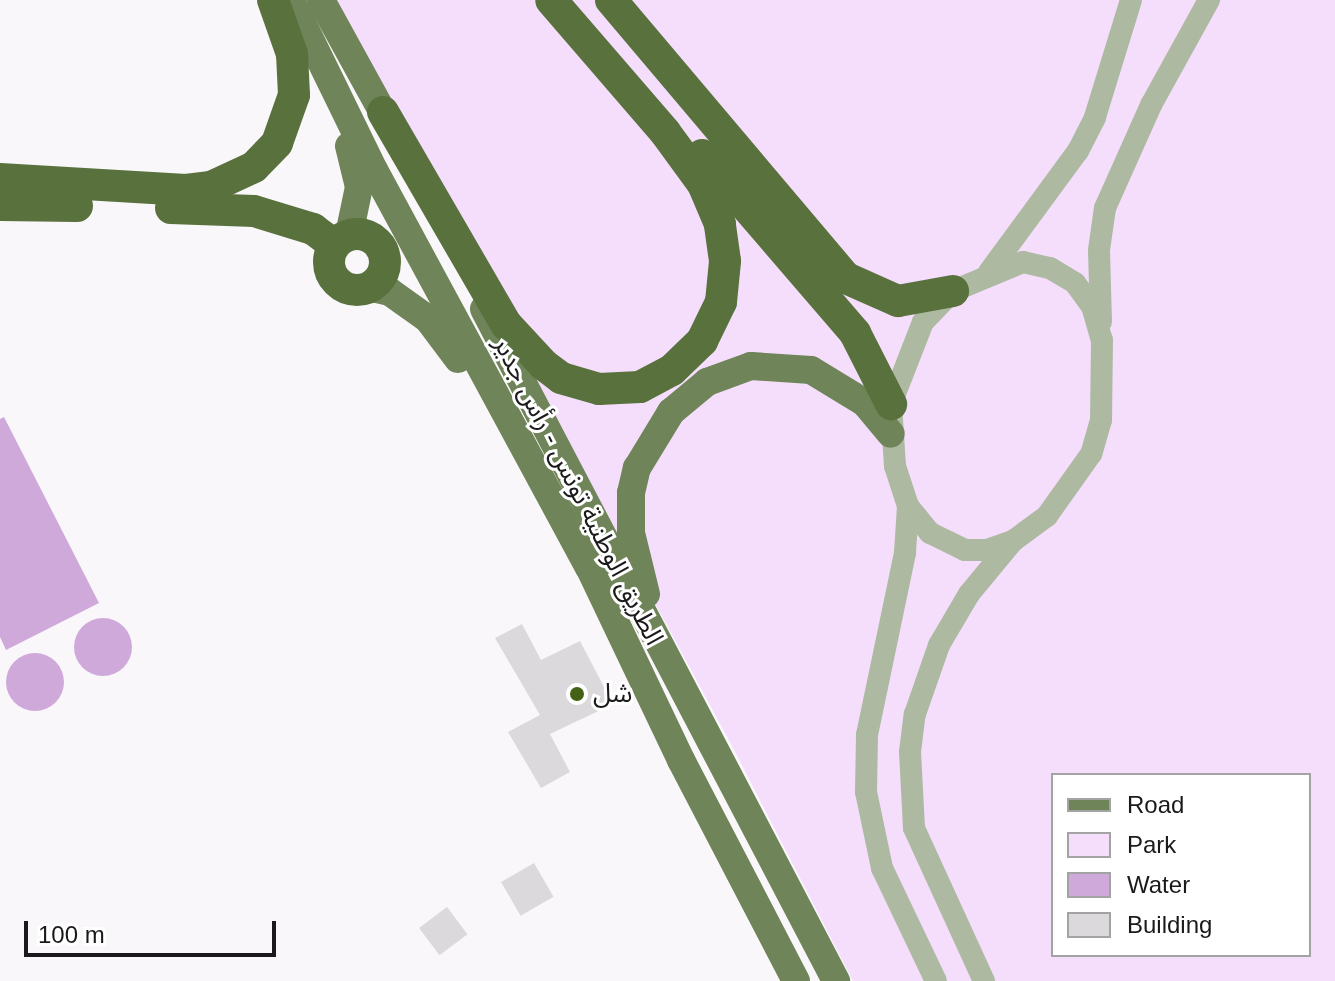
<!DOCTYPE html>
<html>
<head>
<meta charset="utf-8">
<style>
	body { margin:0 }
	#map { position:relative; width:1335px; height:981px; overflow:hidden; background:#f9f7fa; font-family:Arial,"Noto Sans Arabic",sans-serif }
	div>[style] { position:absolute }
	.green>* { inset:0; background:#f5defc }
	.water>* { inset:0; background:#d0a9db }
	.round { border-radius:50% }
	.building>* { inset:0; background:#dcd9dc; transform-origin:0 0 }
	.minor>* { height:22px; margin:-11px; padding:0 11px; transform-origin:11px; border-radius:11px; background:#adbaa1 }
	.major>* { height:28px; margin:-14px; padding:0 14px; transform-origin:14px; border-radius:14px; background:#6f8458 }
	.highway>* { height:32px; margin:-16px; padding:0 16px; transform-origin:16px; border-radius:16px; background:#59713d }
	.highway>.ring { margin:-16px; padding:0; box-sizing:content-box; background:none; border:32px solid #59713d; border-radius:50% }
	.dots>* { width:22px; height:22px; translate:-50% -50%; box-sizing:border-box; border:4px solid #fff; border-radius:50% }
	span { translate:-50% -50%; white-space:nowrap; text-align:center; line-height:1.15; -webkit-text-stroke:6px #fff; paint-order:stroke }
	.street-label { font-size:26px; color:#1b1a1b }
	.poi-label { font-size:26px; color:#1b1a1b }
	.left { translate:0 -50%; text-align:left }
	.legend { position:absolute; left:1051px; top:773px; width:260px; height:184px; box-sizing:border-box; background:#fff; border:2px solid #a4a3a4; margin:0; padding:10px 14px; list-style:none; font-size:24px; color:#1b1a1b }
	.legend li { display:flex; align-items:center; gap:16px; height:40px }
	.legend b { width:40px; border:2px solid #a4a3a4 }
	.scale { position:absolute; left:24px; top:921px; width:252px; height:36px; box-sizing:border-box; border:4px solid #1b1a1b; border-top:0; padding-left:10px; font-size:24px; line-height:28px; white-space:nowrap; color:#1b1a1b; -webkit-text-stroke:6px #fff; paint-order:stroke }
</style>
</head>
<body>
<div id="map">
	<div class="green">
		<i style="clip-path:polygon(evenodd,330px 0,1335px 0,1335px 981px,853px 981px,732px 746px,330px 0,1053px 775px,1309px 775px,1309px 955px,1053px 955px,1053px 775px)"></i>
	</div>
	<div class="water">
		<i style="clip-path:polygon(4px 417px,99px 603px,6px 650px,0 637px,0 419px)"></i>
		<i class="round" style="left:74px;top:618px;width:58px;height:58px"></i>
		<i class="round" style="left:6px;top:653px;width:58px;height:58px"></i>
	</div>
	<div class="building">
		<i style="clip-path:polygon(522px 624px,541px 660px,580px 641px,613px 704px,550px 734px,570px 772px,541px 788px,508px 732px,540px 715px,495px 638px)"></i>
		<i style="left:534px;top:863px;width:39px;height:38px;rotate:60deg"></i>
		<i style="left:447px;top:907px;width:34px;height:35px;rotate:53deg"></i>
	</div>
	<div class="minor">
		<i style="left:1023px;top:262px;width:28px;rotate:13deg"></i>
		<i style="left:1050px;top:268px;width:29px;rotate:31deg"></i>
		<i style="left:1075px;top:283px;width:29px;rotate:54deg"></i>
		<i style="left:1092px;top:306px;width:35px;rotate:74deg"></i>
		<i style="left:1102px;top:340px;width:80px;rotate:90.7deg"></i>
		<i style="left:1101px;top:420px;width:35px;rotate:106deg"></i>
		<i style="left:1091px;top:454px;width:76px;rotate:125.4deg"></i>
		<i style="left:1047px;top:516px;width:42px;rotate:143.7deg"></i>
		<i style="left:1013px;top:541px;width:28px;rotate:161deg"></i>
		<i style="left:987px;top:550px;width:22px;rotate:180deg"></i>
		<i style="left:965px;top:550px;width:39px;rotate:-154deg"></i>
		<i style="left:930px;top:533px;width:35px;rotate:-129deg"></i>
		<i style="left:908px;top:506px;width:42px;rotate:-108deg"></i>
		<i style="left:895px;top:466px;width:62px;rotate:-93.7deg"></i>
		<i style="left:891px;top:404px;width:88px;rotate:-68.7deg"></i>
		<i style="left:923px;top:322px;width:43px;rotate:-45.9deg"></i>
		<i style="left:953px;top:291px;width:76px;rotate:-22.5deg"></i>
		<i style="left:989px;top:272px;width:150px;rotate:-53.7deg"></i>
		<i style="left:1078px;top:151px;width:38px;rotate:-63deg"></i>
		<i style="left:1095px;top:117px;width:122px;rotate:-72.9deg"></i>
		<i style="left:1101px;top:322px;width:72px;rotate:-91.6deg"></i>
		<i style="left:1099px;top:250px;width:42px;rotate:-81.9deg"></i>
		<i style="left:1105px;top:208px;width:113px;rotate:-65.9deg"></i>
		<i style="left:1151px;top:105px;width:120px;rotate:-61.1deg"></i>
		<i style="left:908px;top:506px;width:47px;rotate:93.7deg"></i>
		<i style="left:905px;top:553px;width:186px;rotate:101.8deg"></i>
		<i style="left:867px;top:735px;width:57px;rotate:91deg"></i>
		<i style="left:866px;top:792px;width:78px;rotate:78.1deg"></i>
		<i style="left:882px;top:868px;width:125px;rotate:64.5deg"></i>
		<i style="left:984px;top:981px;width:168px;rotate:-114.6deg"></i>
		<i style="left:914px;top:828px;width:76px;rotate:-93deg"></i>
		<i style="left:910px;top:752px;width:38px;rotate:-83deg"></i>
		<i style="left:915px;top:714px;width:73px;rotate:-70.8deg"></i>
		<i style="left:939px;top:645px;width:59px;rotate:-59.5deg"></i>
		<i style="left:969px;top:594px;width:67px;rotate:-50.4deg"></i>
	</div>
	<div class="major">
		<i style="left:291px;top:0;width:189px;rotate:64deg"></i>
		<i style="left:374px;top:170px;width:451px;rotate:61.6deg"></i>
		<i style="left:589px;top:567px;width:214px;rotate:64.5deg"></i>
		<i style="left:681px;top:760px;width:249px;rotate:62.5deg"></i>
		<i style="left:321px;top:0;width:147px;rotate:61.2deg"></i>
		<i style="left:349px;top:146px;width:42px;rotate:76.3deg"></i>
		<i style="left:359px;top:187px;width:49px;rotate:101.8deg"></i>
		<i style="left:368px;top:287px;width:23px;rotate:13deg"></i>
		<i style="left:390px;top:292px;width:47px;rotate:35.4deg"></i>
		<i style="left:428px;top:319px;width:50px;rotate:53.1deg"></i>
		<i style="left:484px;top:309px;width:759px;rotate:62.35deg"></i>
		<i style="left:646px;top:594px;width:63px;rotate:-103.8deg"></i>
		<i style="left:631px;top:533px;width:40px;rotate:-90deg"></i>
		<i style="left:631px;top:493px;width:26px;rotate:-77deg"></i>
		<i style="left:637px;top:468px;width:66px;rotate:-58.7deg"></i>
		<i style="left:671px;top:412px;width:47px;rotate:-39.8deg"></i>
		<i style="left:707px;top:382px;width:47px;rotate:-20deg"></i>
		<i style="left:751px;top:366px;width:60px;rotate:3.8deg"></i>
		<i style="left:811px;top:370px;width:63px;rotate:31.4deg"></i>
		<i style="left:865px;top:403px;width:40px;rotate:50deg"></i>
	</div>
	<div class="highway">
		<i style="left:611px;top:0;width:364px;rotate:49.8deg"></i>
		<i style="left:846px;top:278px;width:57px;rotate:23.9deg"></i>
		<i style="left:898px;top:301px;width:56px;rotate:-10.3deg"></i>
		<i style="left:383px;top:112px;width:245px;rotate:59.9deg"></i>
		<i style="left:506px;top:324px;width:56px;rotate:47.2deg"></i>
		<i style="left:544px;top:365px;width:21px;rotate:37deg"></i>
		<i style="left:561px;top:378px;width:40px;rotate:16deg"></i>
		<i style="left:599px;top:389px;width:41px;rotate:-2.8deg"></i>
		<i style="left:640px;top:387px;width:36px;rotate:-28deg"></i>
		<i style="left:672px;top:370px;width:42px;rotate:-44deg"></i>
		<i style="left:702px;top:341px;width:43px;rotate:-64deg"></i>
		<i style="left:721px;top:302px;width:41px;rotate:-84.4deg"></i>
		<i style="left:725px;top:261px;width:37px;rotate:-98deg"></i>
		<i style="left:720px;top:224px;width:43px;rotate:-113deg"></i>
		<i style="left:703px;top:184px;width:64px;rotate:-126.2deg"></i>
		<i style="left:665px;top:132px;width:174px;rotate:-130.8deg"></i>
		<i style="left:702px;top:155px;width:235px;rotate:49.3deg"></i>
		<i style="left:855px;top:333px;width:80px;rotate:63.1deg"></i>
		<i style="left:0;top:179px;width:186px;rotate:3.4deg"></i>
		<i style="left:186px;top:190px;width:25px;rotate:-7deg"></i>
		<i style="left:211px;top:187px;width:47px;rotate:-24.9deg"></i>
		<i style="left:254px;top:167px;width:33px;rotate:-46deg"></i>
		<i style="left:277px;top:143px;width:51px;rotate:-70.5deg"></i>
		<i style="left:294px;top:95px;width:41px;rotate:-92.8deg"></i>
		<i style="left:292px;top:54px;width:57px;rotate:-109.4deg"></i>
		<i style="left:0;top:205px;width:77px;rotate:0.7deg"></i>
		<i style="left:171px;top:208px;width:83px;rotate:2.1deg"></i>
		<i style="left:254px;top:211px;width:62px;rotate:17deg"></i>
		<i style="left:313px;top:229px;width:26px;rotate:37deg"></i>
		<i class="ring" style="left:329px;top:234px;width:24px;height:24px"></i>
	</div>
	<div class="dots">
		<i style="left:577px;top:694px;background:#446216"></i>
	</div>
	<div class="street-label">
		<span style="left:578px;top:491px;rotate:63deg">الطريق الوطنية تونس - رأس جدير</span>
	</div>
	<div class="poi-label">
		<span class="left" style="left:593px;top:694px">شل</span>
	</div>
	<ul class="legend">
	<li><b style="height:10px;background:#6f8458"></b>Road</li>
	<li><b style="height:22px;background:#f5defc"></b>Park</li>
	<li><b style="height:22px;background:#d0a9db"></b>Water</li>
	<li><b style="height:22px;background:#dcd9dc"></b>Building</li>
	</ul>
	<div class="scale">100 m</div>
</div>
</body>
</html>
